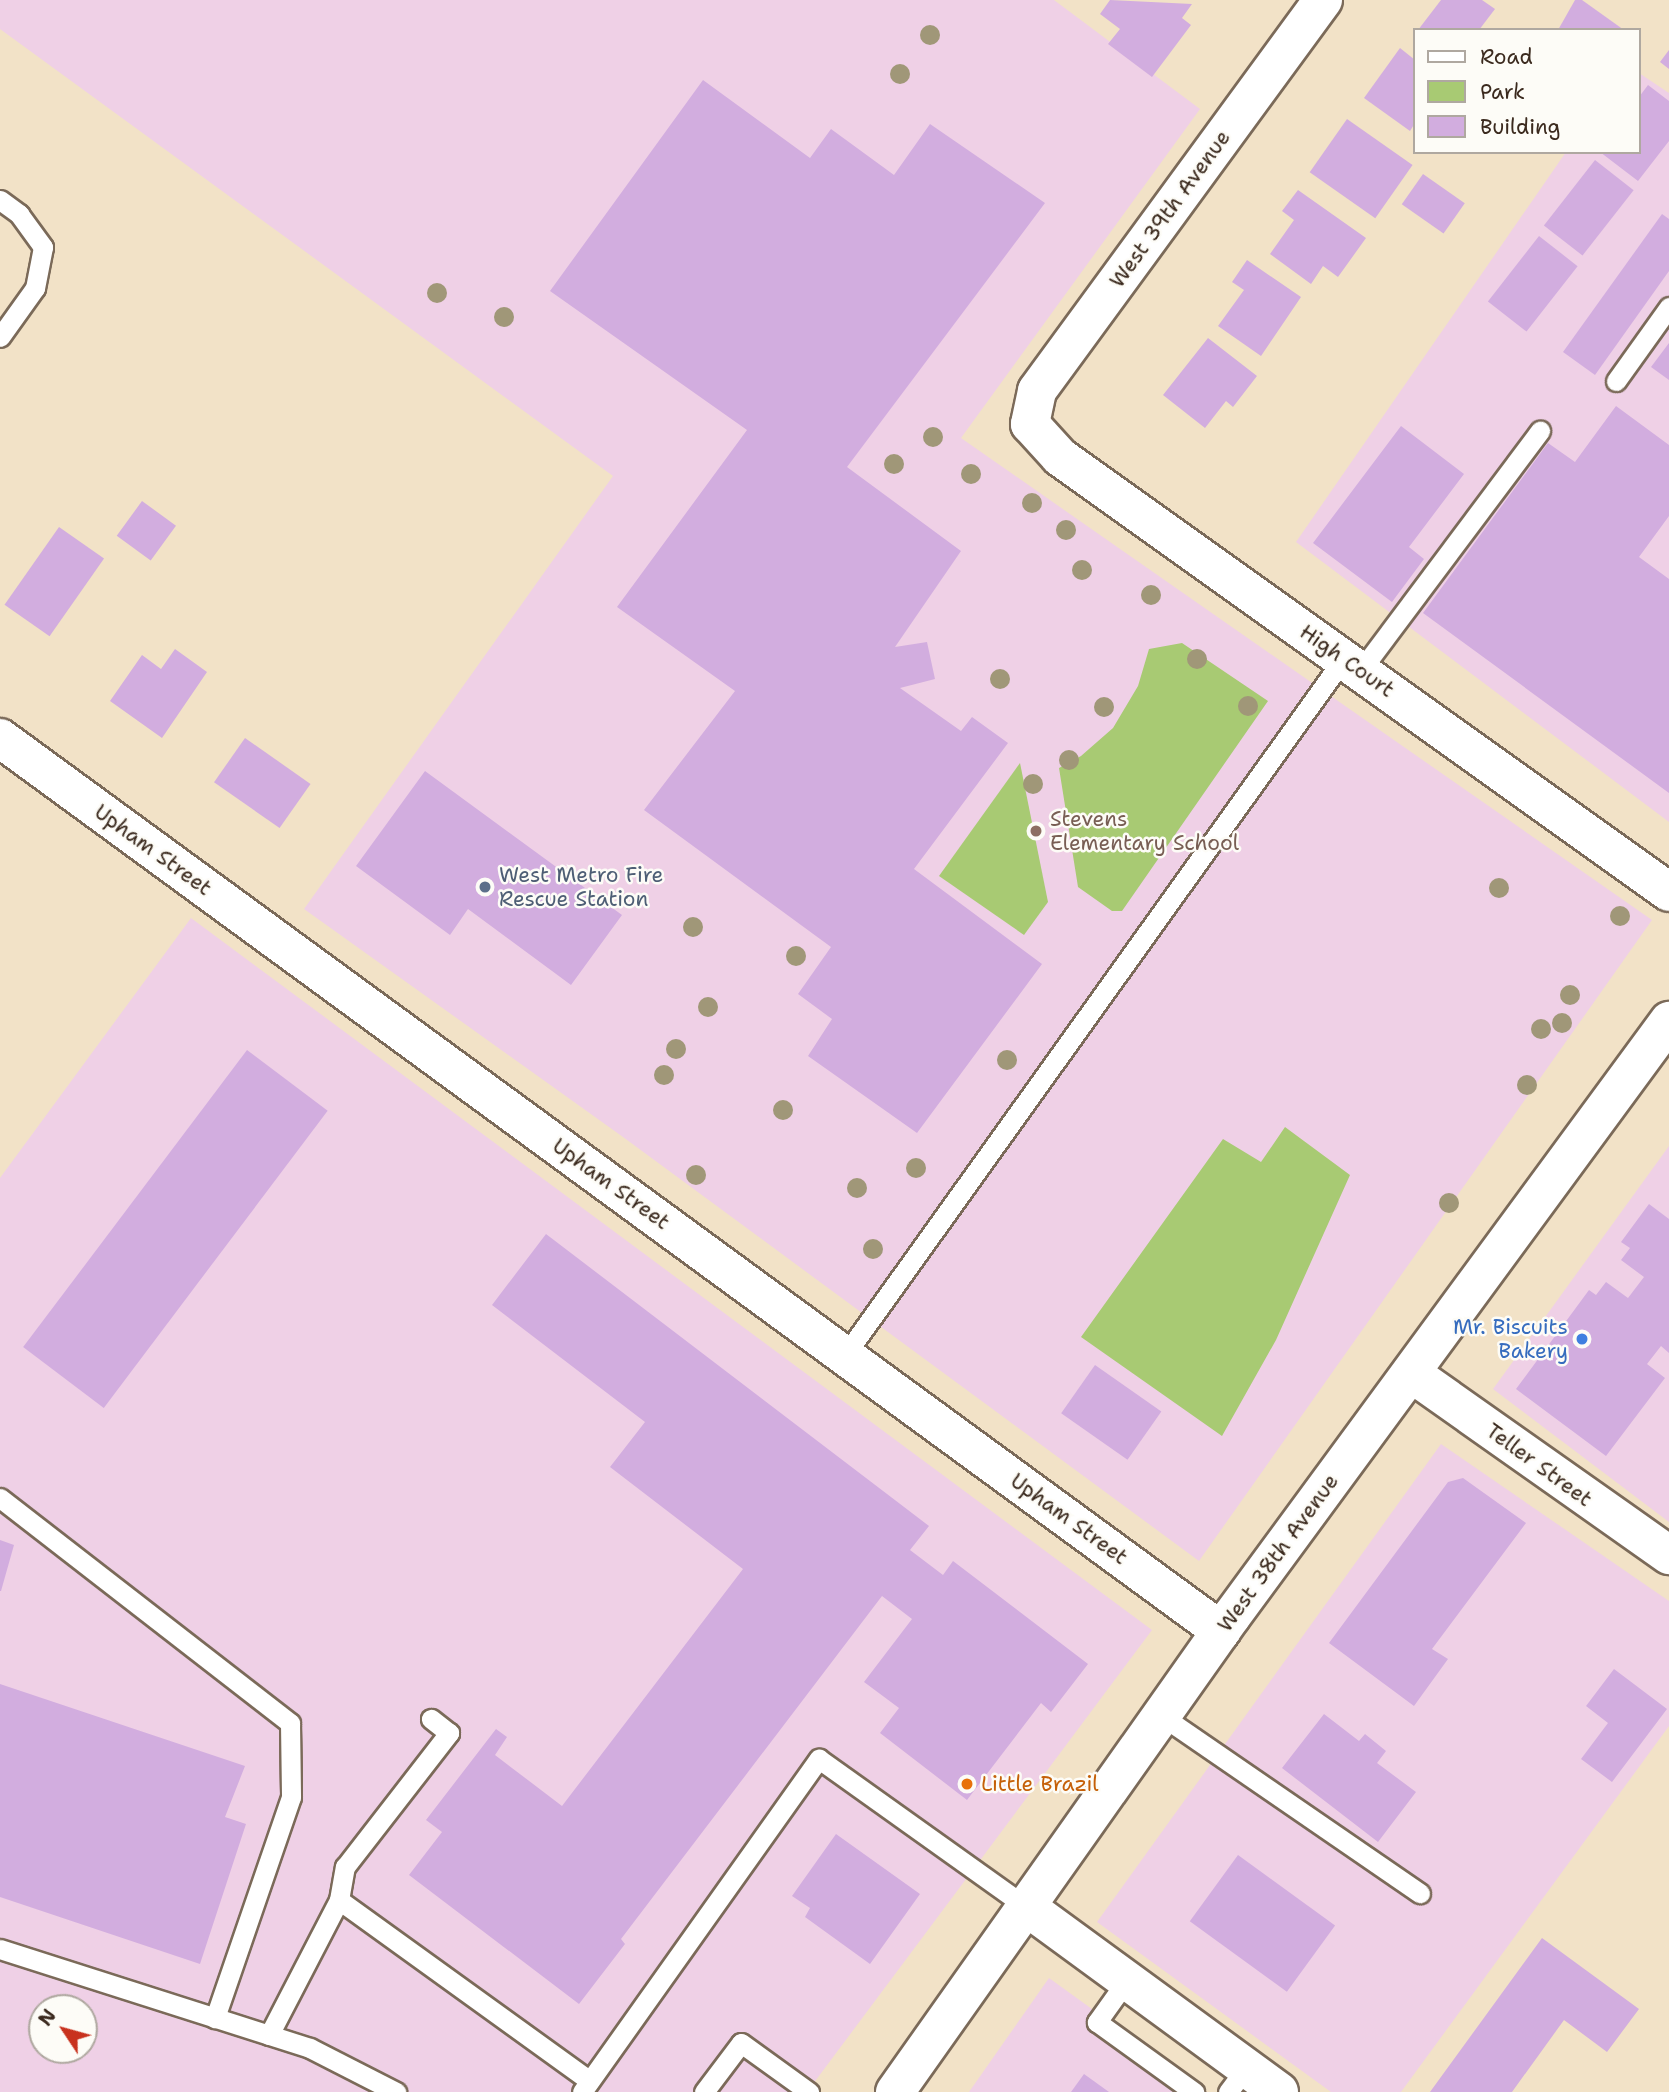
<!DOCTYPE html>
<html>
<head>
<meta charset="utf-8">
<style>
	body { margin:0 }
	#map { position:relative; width:1669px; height:2092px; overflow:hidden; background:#f2e2c7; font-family:"Shantell Sans",sans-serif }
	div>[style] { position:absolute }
	.built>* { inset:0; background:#efd0e6 }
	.green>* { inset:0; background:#a8ca73 }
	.building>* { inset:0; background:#d2addf; transform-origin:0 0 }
	.roads { filter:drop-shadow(2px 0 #7b6a59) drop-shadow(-2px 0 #7b6a59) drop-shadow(0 2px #7b6a59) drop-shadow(0 -2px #7b6a59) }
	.lane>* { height:19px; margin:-9.5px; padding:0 9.5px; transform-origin:9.5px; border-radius:9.5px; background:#fff }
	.street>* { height:38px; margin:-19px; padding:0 19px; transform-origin:19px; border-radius:19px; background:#fff }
	.secondary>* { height:38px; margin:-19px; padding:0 19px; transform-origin:19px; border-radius:19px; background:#fff }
	.trees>* { width:20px; height:20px; margin:-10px; border-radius:50%; background:#a09778 }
	.dots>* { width:19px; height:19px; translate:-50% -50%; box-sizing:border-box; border:4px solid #fdfcf7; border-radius:50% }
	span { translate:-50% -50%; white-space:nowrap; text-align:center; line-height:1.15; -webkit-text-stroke:5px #fdfcf7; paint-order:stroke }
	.street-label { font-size:21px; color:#3b2a1e }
	.education-label { font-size:21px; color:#785e54 }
	.left { translate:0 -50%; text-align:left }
	.service-label { font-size:21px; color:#4e5e75 }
	.shop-label { font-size:21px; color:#366cbe }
	.right { translate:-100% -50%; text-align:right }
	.food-label { font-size:21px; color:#c56008 }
	.legend { position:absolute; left:1413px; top:28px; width:228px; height:126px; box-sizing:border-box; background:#fdfcf7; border:2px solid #afa8a0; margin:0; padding:9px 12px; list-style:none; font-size:21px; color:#3b2a1e }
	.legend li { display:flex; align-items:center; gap:14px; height:35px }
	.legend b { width:35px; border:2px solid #afa8a0 }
	.north { position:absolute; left:28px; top:1994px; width:70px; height:70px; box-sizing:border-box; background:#fdfcf7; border:2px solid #afa8a0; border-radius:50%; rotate:306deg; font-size:19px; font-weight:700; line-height:28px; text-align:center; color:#3b2a1e }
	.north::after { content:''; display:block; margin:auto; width:24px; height:32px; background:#c8321e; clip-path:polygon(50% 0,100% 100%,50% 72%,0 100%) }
</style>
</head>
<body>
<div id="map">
	<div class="built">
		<i style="clip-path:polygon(0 0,1054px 0,1200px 109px,961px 438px,1652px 920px,1199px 1561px,623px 1137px,304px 909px,613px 476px,0 29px)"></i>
		<i style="clip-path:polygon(1639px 73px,1669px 93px,1669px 822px,1296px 542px,1566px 152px,1639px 152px)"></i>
		<i style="clip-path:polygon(evenodd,191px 918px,1152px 1630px,807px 2092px,0 2092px,0 1178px,191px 918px,42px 2008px,84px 2008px,84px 2050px,42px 2050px,42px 2008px)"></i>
		<i style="clip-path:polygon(1669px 1146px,1669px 1522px,1493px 1389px)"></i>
		<i style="clip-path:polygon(1441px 1444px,1669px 1601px,1669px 1726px,1401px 2092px,1331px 2092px,1097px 1922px)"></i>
		<i style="clip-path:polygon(1049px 1978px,1207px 2092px,969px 2092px)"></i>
	</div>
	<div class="green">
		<i style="clip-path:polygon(1182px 643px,1268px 701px,1122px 911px,1112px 911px,1078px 887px,1059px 768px,1081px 756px,1113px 728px,1138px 686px,1149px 649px)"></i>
		<i style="clip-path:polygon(1020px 763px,1048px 902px,1024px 935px,939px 876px)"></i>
		<i style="clip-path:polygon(1285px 1127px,1350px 1175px,1276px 1340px,1222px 1436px,1081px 1337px,1223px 1139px,1261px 1162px)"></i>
	</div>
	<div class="building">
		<i style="clip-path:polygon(1110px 0,1192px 4px,1182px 18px,1191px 25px,1152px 77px,1108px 44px,1120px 29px,1100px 14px)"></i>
		<i style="clip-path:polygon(1441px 0,1482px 0,1495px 9px,1479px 30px,1418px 30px)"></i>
		<i style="clip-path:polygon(1575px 0,1582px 0,1624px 30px,1558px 30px)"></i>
		<i style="clip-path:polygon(1400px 48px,1415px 60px,1415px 123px,1410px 131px,1364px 98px)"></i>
		<i style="clip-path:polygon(1669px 50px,1669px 69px,1660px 62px)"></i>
		<i style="clip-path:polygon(703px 80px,810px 158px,831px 129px,894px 175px,930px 124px,1045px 203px,847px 467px,961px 551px,895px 647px,927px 642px,935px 679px,900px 688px,961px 731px,972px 717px,1008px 743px,914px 869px,1042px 964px,917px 1133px,808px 1056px,832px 1019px,798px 994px,831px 947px,644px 810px,735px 691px,617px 607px,747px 430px,550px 291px)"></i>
		<i style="clip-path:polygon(1648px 85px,1669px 101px,1669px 141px,1638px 181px,1600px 152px,1639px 152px,1639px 97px)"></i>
		<i style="left:1347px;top:119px;width:80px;height:65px;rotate:35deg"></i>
		<i style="left:1595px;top:160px;width:49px;height:83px;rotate:38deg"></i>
		<i style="left:1423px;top:174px;width:51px;height:37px;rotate:35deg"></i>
		<i style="clip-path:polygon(1298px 190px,1366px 238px,1338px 277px,1323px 266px,1311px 284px,1270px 254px,1294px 220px,1282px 211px)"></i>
		<i style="clip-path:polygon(1662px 214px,1669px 219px,1669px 271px,1595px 375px,1563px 352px)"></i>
		<i style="left:1539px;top:236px;width:49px;height:83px;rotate:38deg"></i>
		<i style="clip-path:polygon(1247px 260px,1301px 297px,1261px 356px,1218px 326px,1244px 290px,1232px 282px)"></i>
		<i style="clip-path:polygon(1208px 338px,1257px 376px,1233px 407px,1226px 401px,1205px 428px,1163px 395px)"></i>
		<i style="clip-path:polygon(1669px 343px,1669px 380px,1651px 367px)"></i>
		<i style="clip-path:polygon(1616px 406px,1669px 445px,1669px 516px,1639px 557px,1669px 579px,1669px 793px,1423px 613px,1548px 443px,1575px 462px)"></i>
		<i style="clip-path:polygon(1401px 426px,1464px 474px,1409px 547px,1424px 559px,1392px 602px,1313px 543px)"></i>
		<i style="left:142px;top:501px;width:42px;height:43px;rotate:36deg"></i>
		<i style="left:59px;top:527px;width:55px;height:95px;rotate:35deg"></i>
		<i style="clip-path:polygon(175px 649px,207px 672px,162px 738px,110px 701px,142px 655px,161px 669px)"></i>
		<i style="left:245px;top:738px;width:80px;height:54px;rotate:35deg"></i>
		<i style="clip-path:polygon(425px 771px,622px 915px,571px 985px,468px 909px,450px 935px,356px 866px)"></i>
		<i style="left:247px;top:1050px;width:101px;height:372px;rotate:37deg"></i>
		<i style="clip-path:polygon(1649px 1204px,1669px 1219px,1669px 1353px,1661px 1346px,1647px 1364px,1665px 1378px,1606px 1456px,1516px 1389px,1589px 1290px,1596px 1295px,1606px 1282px,1628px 1298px,1644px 1277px,1621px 1260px,1630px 1248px,1621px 1242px)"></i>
		<i style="clip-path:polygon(546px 1234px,929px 1526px,910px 1550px,943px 1575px,953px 1561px,1088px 1664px,1051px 1712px,1041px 1703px,967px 1800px,880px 1733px,899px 1708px,864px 1682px,912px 1619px,882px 1596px,621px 1939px,625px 1944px,579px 2004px,409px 1875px,442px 1832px,426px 1820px,496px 1729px,507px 1737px,495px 1755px,562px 1806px,743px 1569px,610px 1467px,645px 1422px,492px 1305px)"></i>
		<i style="left:1095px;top:1365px;width:81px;height:59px;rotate:35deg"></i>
		<i style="clip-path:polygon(1463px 1478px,1526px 1523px,1432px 1649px,1448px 1659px,1414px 1706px,1329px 1643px,1448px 1482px)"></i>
		<i style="clip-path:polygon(0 1540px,14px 1545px,1px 1591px,0 1591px)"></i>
		<i style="clip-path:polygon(1614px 1669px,1667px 1709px,1612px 1782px,1581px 1759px,1608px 1723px,1586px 1706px)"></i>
		<i style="clip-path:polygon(0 1684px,245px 1766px,225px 1817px,246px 1824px,200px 1964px,0 1897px)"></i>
		<i style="clip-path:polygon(1324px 1714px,1359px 1741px,1365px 1734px,1386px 1751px,1377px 1763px,1416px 1792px,1378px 1842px,1282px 1768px)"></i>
		<i style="clip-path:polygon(836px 1834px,920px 1894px,870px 1964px,805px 1917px,810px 1908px,792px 1896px)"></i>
		<i style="left:1238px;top:1855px;width:120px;height:82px;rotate:36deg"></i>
		<i style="clip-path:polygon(1542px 1938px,1639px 2009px,1607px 2052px,1564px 2020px,1512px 2092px,1430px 2092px)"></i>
		<i style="clip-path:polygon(1084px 2074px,1109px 2092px,1071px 2092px)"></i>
	</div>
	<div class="roads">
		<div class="lane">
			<i style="left:0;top:200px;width:24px;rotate:36deg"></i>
			<i style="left:19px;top:214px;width:41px;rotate:54deg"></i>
			<i style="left:43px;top:247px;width:42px;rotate:101deg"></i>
			<i style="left:35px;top:288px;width:60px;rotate:125.5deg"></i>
			<i style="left:1616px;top:381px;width:91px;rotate:-54.4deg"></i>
			<i style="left:1361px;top:670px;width:299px;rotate:-53.2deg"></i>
			<i style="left:845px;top:1355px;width:857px;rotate:-54.4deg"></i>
			<i style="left:0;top:1498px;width:367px;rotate:37.8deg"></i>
			<i style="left:290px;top:1723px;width:74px;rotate:89.2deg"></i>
			<i style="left:291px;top:1797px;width:234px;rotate:109deg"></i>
			<i style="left:1162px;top:1716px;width:313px;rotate:34.5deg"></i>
			<i style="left:339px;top:1900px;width:34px;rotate:-80deg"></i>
			<i style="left:345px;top:1867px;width:170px;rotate:-52.2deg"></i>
			<i style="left:449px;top:1733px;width:23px;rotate:-142deg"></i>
			<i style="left:0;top:1949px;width:325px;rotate:17.7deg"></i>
			<i style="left:310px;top:2048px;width:97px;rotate:27.1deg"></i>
			<i style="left:1127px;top:1980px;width:52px;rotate:125.5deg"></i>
			<i style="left:1097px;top:2022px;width:120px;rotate:35.8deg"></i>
			<i style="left:269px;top:2035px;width:152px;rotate:-62.6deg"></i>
			<i style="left:339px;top:1900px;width:309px;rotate:35.8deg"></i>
			<i style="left:582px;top:2092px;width:409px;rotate:-54.6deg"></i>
			<i style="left:819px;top:1759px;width:257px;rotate:35.5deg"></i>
			<i style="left:704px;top:2092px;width:61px;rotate:-52.9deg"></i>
			<i style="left:741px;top:2043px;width:84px;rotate:35.8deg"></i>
			<i style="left:1228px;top:2092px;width:30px;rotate:-53deg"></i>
		</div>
		<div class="street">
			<i style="left:1323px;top:0;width:484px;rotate:126.2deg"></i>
			<i style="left:1037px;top:391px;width:34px;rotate:102deg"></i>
			<i style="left:1030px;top:424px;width:45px;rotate:47.7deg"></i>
			<i style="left:1060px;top:457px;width:748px;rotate:35.54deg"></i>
			<i style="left:0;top:738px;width:1513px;rotate:36.18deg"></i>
			<i style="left:1028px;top:1908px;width:311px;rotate:36.2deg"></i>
		</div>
		<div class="secondary">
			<i style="left:1411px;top:1373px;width:316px;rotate:35.2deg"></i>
			<i style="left:895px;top:2092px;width:582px;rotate:-54.73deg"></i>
			<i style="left:1231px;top:1617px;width:740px;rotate:-53.69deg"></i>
		</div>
	</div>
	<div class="trees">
		<i style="left:930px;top:35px"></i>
		<i style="left:900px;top:74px"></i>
		<i style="left:437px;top:293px"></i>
		<i style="left:504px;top:317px"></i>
		<i style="left:933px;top:437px"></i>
		<i style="left:894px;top:464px"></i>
		<i style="left:971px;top:474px"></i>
		<i style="left:1032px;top:503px"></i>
		<i style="left:1066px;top:530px"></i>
		<i style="left:1082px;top:570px"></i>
		<i style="left:1151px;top:595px"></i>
		<i style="left:1197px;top:659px"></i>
		<i style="left:1000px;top:679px"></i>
		<i style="left:1248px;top:706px"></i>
		<i style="left:1104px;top:707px"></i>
		<i style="left:1069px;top:760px"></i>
		<i style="left:1033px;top:784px"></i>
		<i style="left:1499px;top:888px"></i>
		<i style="left:1620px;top:916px"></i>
		<i style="left:693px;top:927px"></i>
		<i style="left:796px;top:956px"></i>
		<i style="left:1570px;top:995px"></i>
		<i style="left:708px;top:1007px"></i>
		<i style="left:1562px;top:1023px"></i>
		<i style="left:1541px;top:1029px"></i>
		<i style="left:676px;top:1049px"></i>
		<i style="left:1007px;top:1060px"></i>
		<i style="left:664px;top:1075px"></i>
		<i style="left:1527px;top:1085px"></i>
		<i style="left:783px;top:1110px"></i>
		<i style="left:916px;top:1168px"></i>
		<i style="left:696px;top:1175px"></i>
		<i style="left:857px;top:1188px"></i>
		<i style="left:1449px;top:1203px"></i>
		<i style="left:873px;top:1249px"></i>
	</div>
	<div class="dots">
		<i style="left:1036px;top:831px;background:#8d6e63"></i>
		<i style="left:485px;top:887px;background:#5c6f8a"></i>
		<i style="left:1582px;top:1339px;background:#3f7fe0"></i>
		<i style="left:967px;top:1784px;background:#e8710a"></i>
	</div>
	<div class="street-label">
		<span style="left:1170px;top:209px;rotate:-54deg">West 39th Avenue</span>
		<span style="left:1347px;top:661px;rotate:35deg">High Court</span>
		<span style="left:153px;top:850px;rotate:36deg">Upham Street</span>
		<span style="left:611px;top:1184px;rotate:36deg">Upham Street</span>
		<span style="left:1539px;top:1465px;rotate:36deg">Teller Street</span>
		<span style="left:1069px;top:1519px;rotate:36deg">Upham Street</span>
		<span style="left:1278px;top:1553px;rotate:-54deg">West 38th Avenue</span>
	</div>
	<div class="education-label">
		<span class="left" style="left:1050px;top:831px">Stevens<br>Elementary School</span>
	</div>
	<div class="service-label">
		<span class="left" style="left:499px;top:887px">West Metro Fire<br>Rescue Station</span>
	</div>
	<div class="shop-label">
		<span class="right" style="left:1568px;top:1339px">Mr. Biscuits<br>Bakery</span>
	</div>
	<div class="food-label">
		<span class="left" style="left:981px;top:1784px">Little Brazil</span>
	</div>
	<ul class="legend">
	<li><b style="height:9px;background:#fff"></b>Road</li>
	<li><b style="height:19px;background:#a8ca73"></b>Park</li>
	<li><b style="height:19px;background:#d2addf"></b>Building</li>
	</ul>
	<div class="north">N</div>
</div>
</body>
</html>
